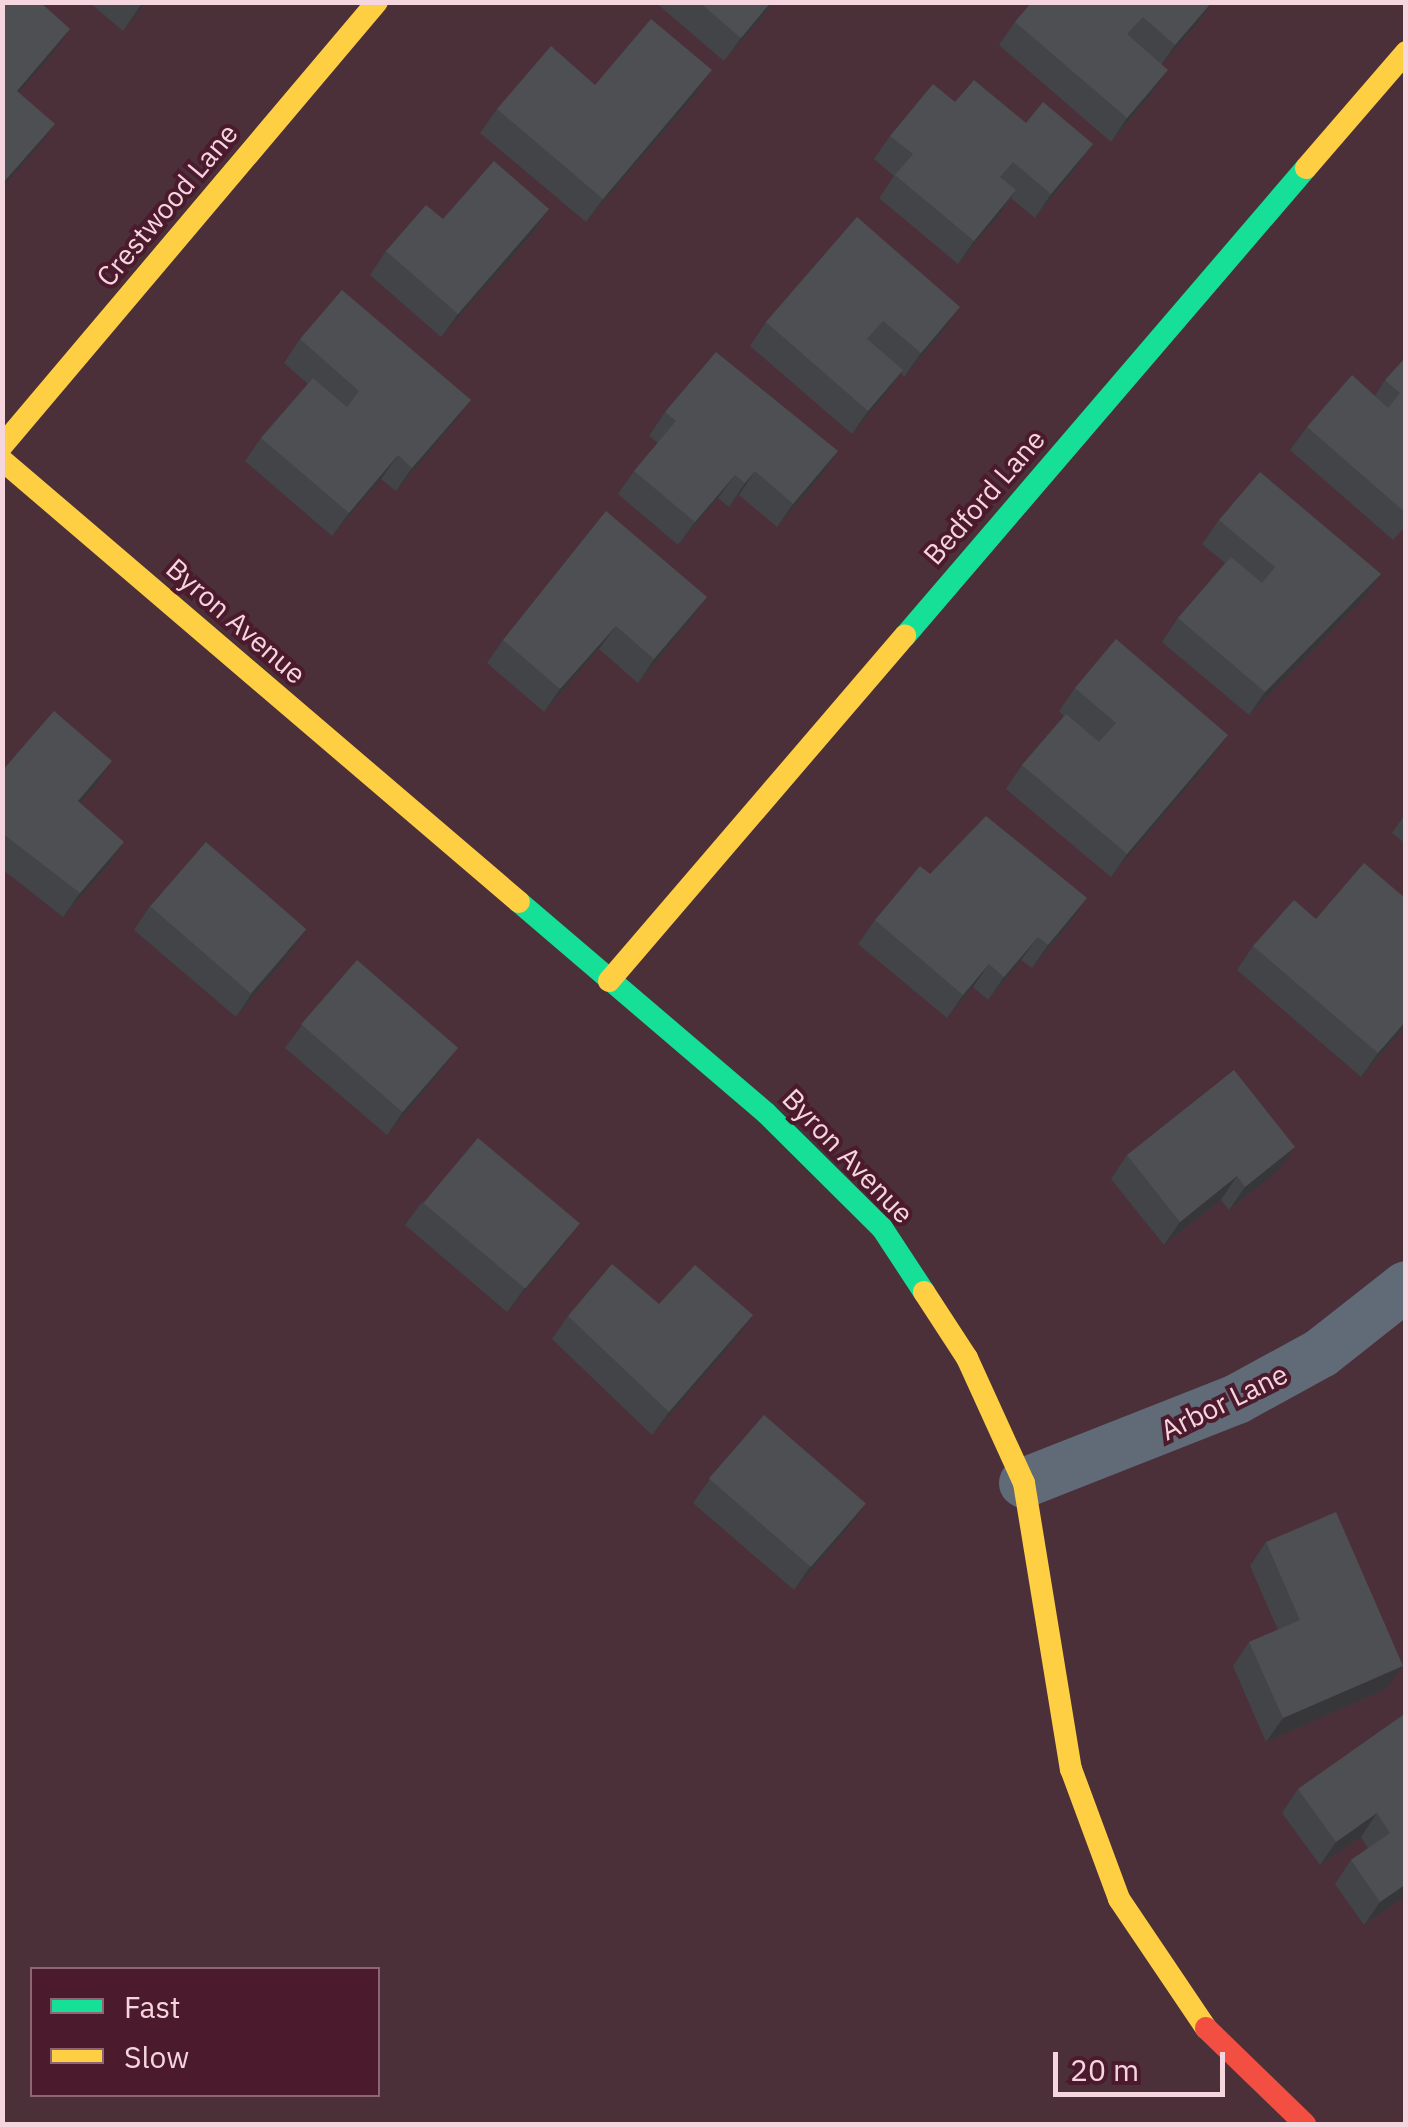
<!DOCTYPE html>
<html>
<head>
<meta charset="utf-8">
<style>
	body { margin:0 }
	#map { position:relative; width:1408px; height:2127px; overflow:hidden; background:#4b303a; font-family:"IBM Plex Sans",sans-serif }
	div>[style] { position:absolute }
	.street>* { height:50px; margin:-25px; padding:0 25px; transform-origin:25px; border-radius:25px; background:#606b77 }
	.fast>* { height:22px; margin:-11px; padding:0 11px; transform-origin:11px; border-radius:11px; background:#16e098 }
	.slow>* { height:22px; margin:-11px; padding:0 11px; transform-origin:11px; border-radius:11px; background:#ffcf43 }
	.jam>* { height:22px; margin:-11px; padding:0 11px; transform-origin:11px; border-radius:11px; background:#f24e42 }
	.wall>* { inset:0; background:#434447 }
	.shaded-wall>* { inset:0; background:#373739 }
	.building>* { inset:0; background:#4e4f52; transform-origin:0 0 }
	span { translate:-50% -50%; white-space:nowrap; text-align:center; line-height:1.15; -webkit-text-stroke:8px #4b1a2c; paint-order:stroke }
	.street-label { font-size:28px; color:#f5d5de }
	.frame { position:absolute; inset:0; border:5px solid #f5d5de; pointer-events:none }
	.legend { position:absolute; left:30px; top:1967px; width:350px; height:130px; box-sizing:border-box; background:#4b1a2c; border:2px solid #8f6573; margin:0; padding:12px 18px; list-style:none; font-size:30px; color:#f5d5de }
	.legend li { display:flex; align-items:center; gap:20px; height:50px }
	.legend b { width:50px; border:2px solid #8f6573 }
	.scale { position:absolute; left:1053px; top:2052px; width:172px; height:45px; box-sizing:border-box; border:5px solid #f5d5de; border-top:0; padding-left:12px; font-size:30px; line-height:35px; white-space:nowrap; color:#f5d5de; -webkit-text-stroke:8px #4b1a2c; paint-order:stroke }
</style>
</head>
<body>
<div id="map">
	<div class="street">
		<i style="left:1024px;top:1483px;width:229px;rotate:-21.5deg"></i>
		<i style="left:1237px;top:1399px;width:96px;rotate:-28.7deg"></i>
		<i style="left:1321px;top:1353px;width:108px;rotate:-38.2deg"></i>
	</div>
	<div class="fast">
		<i style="left:905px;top:636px;width:616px;rotate:-49.41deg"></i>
		<i style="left:519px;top:902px;width:325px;rotate:40.5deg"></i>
		<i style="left:766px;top:1113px;width:163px;rotate:44.8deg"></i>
		<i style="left:882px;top:1228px;width:77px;rotate:56.7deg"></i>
	</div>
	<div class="slow">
		<i style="left:1306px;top:168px;width:153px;rotate:-49.2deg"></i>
		<i style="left:2px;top:446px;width:581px;rotate:-49.82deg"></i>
		<i style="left:2px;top:460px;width:680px;rotate:40.53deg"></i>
		<i style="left:609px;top:981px;width:455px;rotate:-49.4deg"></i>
		<i style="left:924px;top:1292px;width:79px;rotate:56.9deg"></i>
		<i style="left:967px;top:1358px;width:137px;rotate:65.5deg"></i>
		<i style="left:1024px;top:1483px;width:290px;rotate:80.7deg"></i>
		<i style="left:1071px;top:1769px;width:139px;rotate:69.7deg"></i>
		<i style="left:1119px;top:1899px;width:156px;rotate:56deg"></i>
	</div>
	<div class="jam">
		<i style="left:1206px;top:2028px;width:138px;rotate:44.1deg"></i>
	</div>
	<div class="wall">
		<i style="clip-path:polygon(89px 2px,147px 2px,123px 31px)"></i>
		<i style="clip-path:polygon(655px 2px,775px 2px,724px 61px)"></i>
		<i style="clip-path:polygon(1032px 2px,1213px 2px,1202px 18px,1162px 64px,1152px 93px,1111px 142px,999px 45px,1015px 22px)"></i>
		<i style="clip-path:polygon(595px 85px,696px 94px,586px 222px,480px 133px,497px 109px)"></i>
		<i style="clip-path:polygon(955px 102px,1093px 144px,1077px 167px,1035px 218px,1011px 198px,1000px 214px,958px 264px,879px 198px,894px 176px,874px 159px,890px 136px)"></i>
		<i style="clip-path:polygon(549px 209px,533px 233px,441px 337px,370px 275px,386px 251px,443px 219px)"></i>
		<i style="clip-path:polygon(857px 217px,944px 330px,904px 377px,901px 373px,886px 394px,852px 434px,750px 346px,766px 322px)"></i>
		<i style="clip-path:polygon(300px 339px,454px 423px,396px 491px,381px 479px,332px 536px,245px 461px,261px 438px,308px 384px,284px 363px)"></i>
		<i style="clip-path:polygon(1406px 357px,1406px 526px,1393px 540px,1290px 450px,1307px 427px,1375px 396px,1385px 380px)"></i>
		<i style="clip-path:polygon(665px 412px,822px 475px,777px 527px,739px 495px,729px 507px,718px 498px,678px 545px,618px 494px,634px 471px,658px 443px,649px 436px)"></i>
		<i style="clip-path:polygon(1219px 520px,1381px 574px,1365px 597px,1249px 715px,1162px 642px,1178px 618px,1225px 563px,1202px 544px)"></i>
		<i style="clip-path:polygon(707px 597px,690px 621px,638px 683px,599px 649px,544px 712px,487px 663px,503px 640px)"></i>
		<i style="clip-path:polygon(1075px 688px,1212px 758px,1111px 877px,1006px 789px,1022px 765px,1064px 716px,1059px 711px)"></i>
		<i style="clip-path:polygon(2px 771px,96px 785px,80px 803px,108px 866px,63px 917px,2px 869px)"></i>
		<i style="clip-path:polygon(1406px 813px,1406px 844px,1392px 833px)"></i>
		<i style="clip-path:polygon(930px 874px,1071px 922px,1032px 968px,1021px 960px,988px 1000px,973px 987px,947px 1018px,858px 944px,875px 920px)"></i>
		<i style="clip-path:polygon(1406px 899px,1406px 1026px,1361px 1077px,1237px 970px,1253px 946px,1316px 919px)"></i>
		<i style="clip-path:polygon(150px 906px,291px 952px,236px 1017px,134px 930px)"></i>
		<i style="clip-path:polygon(302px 1025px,441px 1071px,387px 1135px,285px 1048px)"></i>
		<i style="clip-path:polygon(1127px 1155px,1278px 1171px,1229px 1210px,1221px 1200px,1164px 1245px,1111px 1179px)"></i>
		<i style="clip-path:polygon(422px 1202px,562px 1248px,507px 1312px,405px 1225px)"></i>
		<i style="clip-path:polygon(659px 1304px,736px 1339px,652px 1435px,552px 1339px,568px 1316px)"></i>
		<i style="clip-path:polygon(710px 1479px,850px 1526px,794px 1590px,693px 1503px)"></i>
		<i style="clip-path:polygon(1266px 1542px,1386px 1689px,1266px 1742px,1233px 1666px,1249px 1642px,1278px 1630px,1250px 1566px)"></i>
		<i style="clip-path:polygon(1406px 1713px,1406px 1896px,1364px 1925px,1335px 1884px,1351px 1860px,1368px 1848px,1361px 1837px,1320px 1865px,1282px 1813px,1298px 1789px)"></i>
	</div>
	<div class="shaded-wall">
		<i style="clip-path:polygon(143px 2px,147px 2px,123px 31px)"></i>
		<i style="clip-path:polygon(771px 2px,775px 2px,724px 61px,741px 38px)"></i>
		<i style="clip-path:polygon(1212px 2px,1213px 2px,1202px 18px,1159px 68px,1175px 45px)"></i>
		<i style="clip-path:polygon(70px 29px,54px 52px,2px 112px,17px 91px)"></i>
		<i style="clip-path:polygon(712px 70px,696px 94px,586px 222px,603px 199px)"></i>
		<i style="clip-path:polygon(1168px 70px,1152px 93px,1111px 142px,1127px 118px)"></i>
		<i style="clip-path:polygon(55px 124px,38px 147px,2px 188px,2px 184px)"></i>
		<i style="clip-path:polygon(1093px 144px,1077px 167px,1035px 218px,1051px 194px)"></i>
		<i style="clip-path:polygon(1016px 190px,1000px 214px,958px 264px,974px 241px)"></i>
		<i style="clip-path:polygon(549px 209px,533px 233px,441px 337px,458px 314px)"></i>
		<i style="clip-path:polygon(960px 307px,944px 330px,904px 377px,921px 353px)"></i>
		<i style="clip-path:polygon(903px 370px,886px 394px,852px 434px,868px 411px)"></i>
		<i style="clip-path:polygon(471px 400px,454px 423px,396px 491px,412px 468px)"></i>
		<i style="clip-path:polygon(838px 451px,822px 475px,777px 527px,793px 504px)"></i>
		<i style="clip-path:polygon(398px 455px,381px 479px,332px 536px,349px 513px)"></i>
		<i style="clip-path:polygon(755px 471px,739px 495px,729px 507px,745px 483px)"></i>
		<i style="clip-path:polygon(735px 475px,718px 498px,678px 545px,695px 522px)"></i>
		<i style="clip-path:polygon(1381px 574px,1365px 597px,1249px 715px,1265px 692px)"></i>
		<i style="clip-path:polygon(707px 597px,690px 621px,638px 683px,654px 659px)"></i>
		<i style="clip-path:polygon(616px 626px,599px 649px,544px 712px,560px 689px)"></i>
		<i style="clip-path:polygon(1228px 735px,1212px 758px,1111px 877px,1127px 854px)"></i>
		<i style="clip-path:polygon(112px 761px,96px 785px,61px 825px,78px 801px)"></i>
		<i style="clip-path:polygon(124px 842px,108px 866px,63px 917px,80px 893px)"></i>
		<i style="clip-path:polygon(1087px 898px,1071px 922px,1032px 968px,1048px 945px)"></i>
		<i style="clip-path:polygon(307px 929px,291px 952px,236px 1017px,252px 993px)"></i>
		<i style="clip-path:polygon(1038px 937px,1021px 960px,988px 1000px,1004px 977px)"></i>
		<i style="clip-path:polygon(989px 964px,973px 987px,947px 1018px,963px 995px)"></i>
		<i style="clip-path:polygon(1406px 1021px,1406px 1026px,1361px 1077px,1378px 1053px)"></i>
		<i style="clip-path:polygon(458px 1048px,441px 1071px,387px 1135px,403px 1112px)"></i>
		<i style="clip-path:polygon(1295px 1147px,1278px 1171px,1229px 1210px,1245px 1187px)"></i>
		<i style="clip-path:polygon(1237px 1176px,1221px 1200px,1164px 1245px,1180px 1222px)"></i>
		<i style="clip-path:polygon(579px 1224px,562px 1248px,507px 1312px,524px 1289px)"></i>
		<i style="clip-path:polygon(753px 1315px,736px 1339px,652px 1435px,669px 1412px)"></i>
		<i style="clip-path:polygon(866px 1503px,850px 1526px,794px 1590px,810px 1567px)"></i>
		<i style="clip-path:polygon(1403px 1666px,1386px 1689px,1266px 1742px,1283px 1718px)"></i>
		<i style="clip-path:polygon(1377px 1813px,1361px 1837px,1320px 1865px,1336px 1842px)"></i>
		<i style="clip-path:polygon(1406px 1884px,1406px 1896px,1364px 1925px,1380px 1902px)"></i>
	</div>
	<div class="building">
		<i style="clip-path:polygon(2px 2px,40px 2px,70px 29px,17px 91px,55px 124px,2px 184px)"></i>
		<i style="clip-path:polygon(699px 2px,771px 2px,741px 38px)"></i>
		<i style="clip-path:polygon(1032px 2px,1212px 2px,1175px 45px,1143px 17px,1127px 34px,1168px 70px,1127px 118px,1015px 22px)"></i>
		<i style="clip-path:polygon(651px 19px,712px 70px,603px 199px,497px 109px,551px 46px,595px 85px)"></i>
		<i style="clip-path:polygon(974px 80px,1026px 123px,1043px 102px,1093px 144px,1051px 194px,1013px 162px,1000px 177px,1016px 190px,974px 241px,895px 175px,913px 154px,890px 136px,933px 84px,955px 102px)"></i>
		<i style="clip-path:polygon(494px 161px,549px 209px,458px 314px,386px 251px,426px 205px,443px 219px)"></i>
		<i style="clip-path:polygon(857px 217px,960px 307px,921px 353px,883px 321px,867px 339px,903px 370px,868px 411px,766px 322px)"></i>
		<i style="clip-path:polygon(342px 290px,471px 400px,412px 468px,398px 455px,349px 513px,261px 438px,313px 378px,347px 407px,359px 391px,300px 339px)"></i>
		<i style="clip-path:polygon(716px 352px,838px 451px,793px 504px,755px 471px,745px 483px,735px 475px,695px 522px,634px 471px,676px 421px,665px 412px)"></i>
		<i style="clip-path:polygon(1406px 357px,1406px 513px,1307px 427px,1352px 375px,1388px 408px,1400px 393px,1385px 380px)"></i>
		<i style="clip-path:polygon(1260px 472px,1381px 574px,1265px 692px,1178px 618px,1231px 557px,1262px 583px,1275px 567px,1219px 520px)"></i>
		<i style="clip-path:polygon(606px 511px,707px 597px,654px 659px,616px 626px,560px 689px,503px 640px)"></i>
		<i style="clip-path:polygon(1116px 639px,1228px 735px,1127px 854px,1022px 765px,1066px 714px,1099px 742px,1116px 723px,1075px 688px)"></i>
		<i style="clip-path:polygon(54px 711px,112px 761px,78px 801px,124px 842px,80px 893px,2px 833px,2px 771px)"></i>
		<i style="clip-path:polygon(986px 816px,1087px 898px,1048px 945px,1038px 937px,1004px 977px,989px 964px,963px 995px,875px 920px,920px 866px,930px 874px)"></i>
		<i style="left:206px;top:842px;width:133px;height:85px;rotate:41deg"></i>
		<i style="clip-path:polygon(1364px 863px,1406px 899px,1406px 1021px,1378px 1053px,1253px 946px,1294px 900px,1316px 919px)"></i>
		<i style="left:357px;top:960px;width:134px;height:85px;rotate:41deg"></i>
		<i style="clip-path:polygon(1234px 1070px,1295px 1147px,1245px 1187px,1237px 1176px,1180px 1222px,1127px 1155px)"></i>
		<i style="left:478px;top:1138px;width:133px;height:85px;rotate:40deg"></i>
		<i style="clip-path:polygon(612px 1264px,659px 1304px,695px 1265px,753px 1315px,669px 1412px,568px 1316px)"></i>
		<i style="left:764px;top:1415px;width:135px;height:84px;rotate:41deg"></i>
		<i style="clip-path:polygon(1336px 1512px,1403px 1666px,1283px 1718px,1249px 1642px,1300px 1620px,1266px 1542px)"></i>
		<i style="clip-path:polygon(1406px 1713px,1406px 1884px,1380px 1902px,1351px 1860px,1390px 1833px,1377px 1813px,1336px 1842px,1298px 1789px)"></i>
	</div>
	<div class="street-label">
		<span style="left:167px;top:205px;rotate:-50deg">Crestwood Lane</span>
		<span style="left:984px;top:497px;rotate:-49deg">Bedford Lane</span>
		<span style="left:236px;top:621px;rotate:41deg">Byron Avenue</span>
		<span style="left:848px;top:1156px;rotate:46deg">Byron Avenue</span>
		<span style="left:1224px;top:1402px;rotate:-26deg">Arbor Lane</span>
	</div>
	<div class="frame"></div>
	<ul class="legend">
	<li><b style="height:12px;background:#16e098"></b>Fast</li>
	<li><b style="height:12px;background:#ffcf43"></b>Slow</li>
	</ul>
	<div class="scale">20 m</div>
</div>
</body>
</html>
